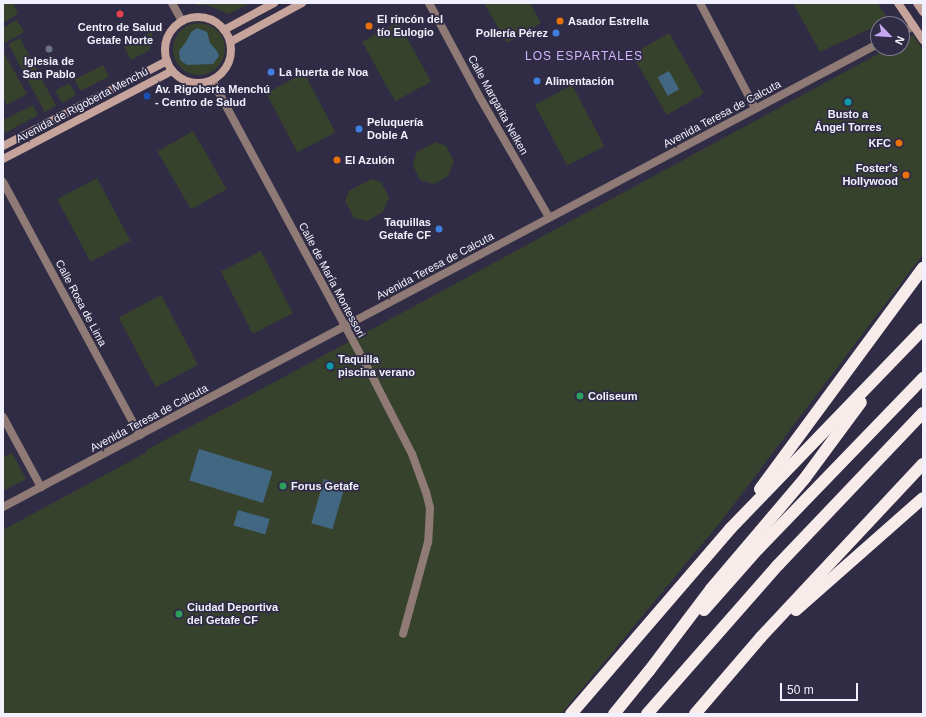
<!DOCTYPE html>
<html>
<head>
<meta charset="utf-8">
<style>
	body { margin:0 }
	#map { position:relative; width:926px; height:717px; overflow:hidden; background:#302c45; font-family:Arial,sans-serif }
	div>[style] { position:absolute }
	.green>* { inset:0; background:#37422c; transform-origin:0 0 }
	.round { border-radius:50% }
	.water>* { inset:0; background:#416782; transform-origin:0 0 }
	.street>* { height:8px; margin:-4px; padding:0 4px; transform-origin:4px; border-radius:4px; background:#8f7a75 }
	.secondary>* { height:8px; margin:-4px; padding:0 4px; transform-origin:4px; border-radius:4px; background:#c6a49c }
	.secondary>.ring { margin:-4px; padding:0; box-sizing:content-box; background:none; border:8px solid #c6a49c; border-radius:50% }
	.highway>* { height:12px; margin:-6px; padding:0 6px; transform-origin:6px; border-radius:6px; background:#f7ecea }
	.dots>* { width:11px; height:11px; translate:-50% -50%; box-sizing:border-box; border:2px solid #302c45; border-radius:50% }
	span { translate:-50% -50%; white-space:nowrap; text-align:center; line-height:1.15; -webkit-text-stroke:3.5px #302c45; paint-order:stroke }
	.poi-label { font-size:11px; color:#f1f0fd; font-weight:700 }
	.left { translate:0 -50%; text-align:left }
	.right { translate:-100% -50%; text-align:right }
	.street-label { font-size:11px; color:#f1f0fd }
	.neighbourhood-label { font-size:12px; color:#d1b6fb; letter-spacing:1px }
	.frame { position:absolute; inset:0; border:4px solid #f1f0fd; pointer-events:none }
	.north { position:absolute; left:870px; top:16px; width:40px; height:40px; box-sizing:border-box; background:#302c45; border:1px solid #7d7a8f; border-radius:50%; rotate:115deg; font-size:11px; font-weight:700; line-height:16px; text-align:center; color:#f1f0fd }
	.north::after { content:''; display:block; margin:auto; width:14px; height:18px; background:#c4a7f1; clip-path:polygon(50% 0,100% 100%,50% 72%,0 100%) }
	.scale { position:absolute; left:780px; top:683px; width:78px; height:18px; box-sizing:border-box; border:2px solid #f1f0fd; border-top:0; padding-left:5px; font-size:12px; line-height:14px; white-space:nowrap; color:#f1f0fd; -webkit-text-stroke:3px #302c45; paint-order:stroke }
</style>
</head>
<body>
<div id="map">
	<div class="green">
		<i style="clip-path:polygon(3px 3px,13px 3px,18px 14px,3px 23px)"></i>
		<i style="clip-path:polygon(195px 3px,250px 3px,229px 14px,207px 5px,196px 5px)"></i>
		<i style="clip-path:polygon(484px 3px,530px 3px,541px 23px,507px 43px)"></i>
		<i style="clip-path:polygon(793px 3px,877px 3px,889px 20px,820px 52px)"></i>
		<i style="clip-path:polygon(17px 20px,24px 32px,5px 43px,3px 38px,3px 28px)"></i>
		<i style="left:398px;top:22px;width:68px;height:41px;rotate:61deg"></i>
		<i class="round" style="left:173px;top:23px;width:52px;height:52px"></i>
		<i style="clip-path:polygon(153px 31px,150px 50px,131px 60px,124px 47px)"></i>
		<i style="left:669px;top:33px;width:70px;height:43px;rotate:60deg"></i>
		<i style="clip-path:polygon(913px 35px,923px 50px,923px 254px,722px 520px,561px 714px,3px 714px,3px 530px,147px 452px,146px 450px,271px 384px,889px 48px,902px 48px,902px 41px)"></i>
		<i style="left:20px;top:38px;width:77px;height:13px;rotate:62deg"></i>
		<i style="clip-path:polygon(3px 51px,27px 94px,7px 105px,3px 98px)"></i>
		<i style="left:103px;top:65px;width:13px;height:32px;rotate:63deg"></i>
		<i style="left:304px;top:73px;width:67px;height:43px;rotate:62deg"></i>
		<i style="left:69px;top:83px;width:14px;height:16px;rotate:60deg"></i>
		<i style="left:572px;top:85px;width:69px;height:42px;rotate:62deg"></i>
		<i style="clip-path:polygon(33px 105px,38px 115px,3px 134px,3px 120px)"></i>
		<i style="left:193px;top:131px;width:67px;height:41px;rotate:60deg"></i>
		<i style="clip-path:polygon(436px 142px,446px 146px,454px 161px,448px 176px,434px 184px,420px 180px,413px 165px,417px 152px)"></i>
		<i style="left:97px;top:178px;width:71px;height:45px;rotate:62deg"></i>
		<i style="clip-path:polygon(371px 179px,381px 182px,389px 197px,383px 212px,367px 221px,354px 218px,345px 201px,349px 191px)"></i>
		<i style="left:261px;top:251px;width:70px;height:45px;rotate:63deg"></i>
		<i style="left:161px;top:295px;width:79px;height:48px;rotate:62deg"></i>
		<i style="clip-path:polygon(12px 453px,26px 479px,3px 491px,3px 457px)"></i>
	</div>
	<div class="water">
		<i style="clip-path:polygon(197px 28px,207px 32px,210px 43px,217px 51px,219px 56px,213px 64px,187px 65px,180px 60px,179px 51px,186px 42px,191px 32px)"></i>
		<i style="left:669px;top:71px;width:21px;height:13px;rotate:61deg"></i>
		<i style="left:199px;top:449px;width:77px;height:33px;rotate:17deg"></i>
		<i style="left:324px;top:479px;width:22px;height:46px;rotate:16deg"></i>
		<i style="left:238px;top:510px;width:33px;height:16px;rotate:16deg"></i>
	</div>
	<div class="street">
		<i style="left:172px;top:3px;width:21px;rotate:61deg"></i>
		<i style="left:429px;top:3px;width:106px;rotate:61.7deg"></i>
		<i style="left:479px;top:96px;width:140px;rotate:60deg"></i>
		<i style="left:700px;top:3px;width:119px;rotate:62.4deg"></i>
		<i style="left:902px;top:32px;width:13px;rotate:-27deg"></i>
		<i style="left:212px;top:80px;width:343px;rotate:61.6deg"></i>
		<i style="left:375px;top:382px;width:81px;rotate:62.8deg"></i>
		<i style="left:412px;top:454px;width:40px;rotate:69.8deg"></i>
		<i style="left:426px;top:492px;width:16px;rotate:76deg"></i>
		<i style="left:430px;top:508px;width:34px;rotate:93deg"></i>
		<i style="left:428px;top:542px;width:95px;rotate:105.2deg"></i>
		<i style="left:3px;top:182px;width:288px;rotate:61.6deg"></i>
		<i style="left:3px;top:417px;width:80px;rotate:61.5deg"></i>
		<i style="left:3px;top:507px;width:990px;rotate:-27.89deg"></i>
	</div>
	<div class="secondary">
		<i style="left:898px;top:3px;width:45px;rotate:56deg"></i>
		<i style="left:917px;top:3px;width:11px;rotate:56deg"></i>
		<i class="ring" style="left:165px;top:17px;width:58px;height:58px"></i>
		<i style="left:224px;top:30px;width:57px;rotate:-28.4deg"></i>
		<i style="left:230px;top:42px;width:82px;rotate:-28.4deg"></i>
		<i style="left:3px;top:146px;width:185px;rotate:-27.4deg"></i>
		<i style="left:3px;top:159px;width:191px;rotate:-27.5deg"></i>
	</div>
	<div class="highway">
		<i style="left:760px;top:489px;width:275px;rotate:-53.6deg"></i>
		<i style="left:704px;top:610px;width:81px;rotate:-48.5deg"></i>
		<i style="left:758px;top:549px;width:238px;rotate:-46deg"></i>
		<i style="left:796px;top:610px;width:169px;rotate:-41.4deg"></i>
		<i style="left:571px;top:714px;width:244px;rotate:-49.3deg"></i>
		<i style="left:730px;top:529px;width:278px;rotate:-46deg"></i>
		<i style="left:614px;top:714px;width:55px;rotate:-50.9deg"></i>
		<i style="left:649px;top:671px;width:103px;rotate:-52.9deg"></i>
		<i style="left:711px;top:589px;width:145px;rotate:-49.7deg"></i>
		<i style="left:805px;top:478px;width:94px;rotate:-53.6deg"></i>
		<i style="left:647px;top:714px;width:198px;rotate:-48.7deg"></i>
		<i style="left:778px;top:565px;width:210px;rotate:-46.4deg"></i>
		<i style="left:695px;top:714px;width:101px;rotate:-49.4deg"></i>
		<i style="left:761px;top:637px;width:237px;rotate:-46.9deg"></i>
	</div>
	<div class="dots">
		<i style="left:120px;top:14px;background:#e0444e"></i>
		<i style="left:560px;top:21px;background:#e8710a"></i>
		<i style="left:369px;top:26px;background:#e8710a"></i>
		<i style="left:556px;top:33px;background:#3f7fe0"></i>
		<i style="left:49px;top:49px;background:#6b7280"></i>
		<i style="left:271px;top:72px;background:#3f7fe0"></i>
		<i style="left:537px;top:81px;background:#3f7fe0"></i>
		<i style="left:147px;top:96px;background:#1a4fb4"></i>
		<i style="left:848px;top:102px;background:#0f9aa8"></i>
		<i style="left:359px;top:129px;background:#3f7fe0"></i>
		<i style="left:899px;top:143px;background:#e8710a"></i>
		<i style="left:337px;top:160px;background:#e8710a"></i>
		<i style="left:906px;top:175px;background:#e8710a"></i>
		<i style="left:439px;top:229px;background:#3f7fe0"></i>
		<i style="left:330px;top:366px;background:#0f9aa8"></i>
		<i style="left:580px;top:396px;background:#2e9e5b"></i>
		<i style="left:283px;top:486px;background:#2e9e5b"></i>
		<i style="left:179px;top:614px;background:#2e9e5b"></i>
	</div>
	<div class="poi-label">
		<span class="left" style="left:377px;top:26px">El rincón del<br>tío Eulogio</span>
		<span class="left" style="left:568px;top:21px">Asador Estrella</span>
		<span style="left:120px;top:34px">Centro de Salud<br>Getafe Norte</span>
		<span class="right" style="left:548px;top:33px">Pollería Pérez</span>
		<span style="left:49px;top:68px">Iglesia de<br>San Pablo</span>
		<span class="left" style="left:279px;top:72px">La huerta de Noa</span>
		<span class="left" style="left:545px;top:81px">Alimentación</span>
		<span class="left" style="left:155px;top:96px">Av. Rigoberta Menchú<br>- Centro de Salud</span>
		<span style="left:848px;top:121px">Busto a<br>Ángel Torres</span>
		<span class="left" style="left:367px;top:129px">Peluquería<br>Doble A</span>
		<span class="right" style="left:891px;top:143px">KFC</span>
		<span class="left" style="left:345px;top:160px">El Azulón</span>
		<span class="right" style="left:898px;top:175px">Foster's<br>Hollywood</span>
		<span class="right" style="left:431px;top:229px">Taquillas<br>Getafe CF</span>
		<span class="left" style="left:338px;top:366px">Taquilla<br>piscina verano</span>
		<span class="left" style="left:588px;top:396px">Coliseum</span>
		<span class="left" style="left:291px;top:486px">Forus Getafe</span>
		<span class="left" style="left:187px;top:614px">Ciudad Deportiva<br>del Getafe CF</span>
	</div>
	<div class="street-label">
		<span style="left:82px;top:105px;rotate:-28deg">Avenida de Rigoberta Menchú</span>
		<span style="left:498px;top:105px;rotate:61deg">Calle Margarita Nelken</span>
		<span style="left:722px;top:114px;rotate:-28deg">Avenida Teresa de Calcuta</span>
		<span style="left:435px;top:266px;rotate:-28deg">Avenida Teresa de Calcuta</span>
		<span style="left:332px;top:280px;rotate:62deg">Calle de María Montessori</span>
		<span style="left:81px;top:303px;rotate:62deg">Calle Rosa de Lima</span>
		<span style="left:149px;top:418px;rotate:-28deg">Avenida Teresa de Calcuta</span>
	</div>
	<div class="neighbourhood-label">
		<span style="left:584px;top:57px">LOS ESPARTALES</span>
	</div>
	<div class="frame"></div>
	<div class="north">N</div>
	<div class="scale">50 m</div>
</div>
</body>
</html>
